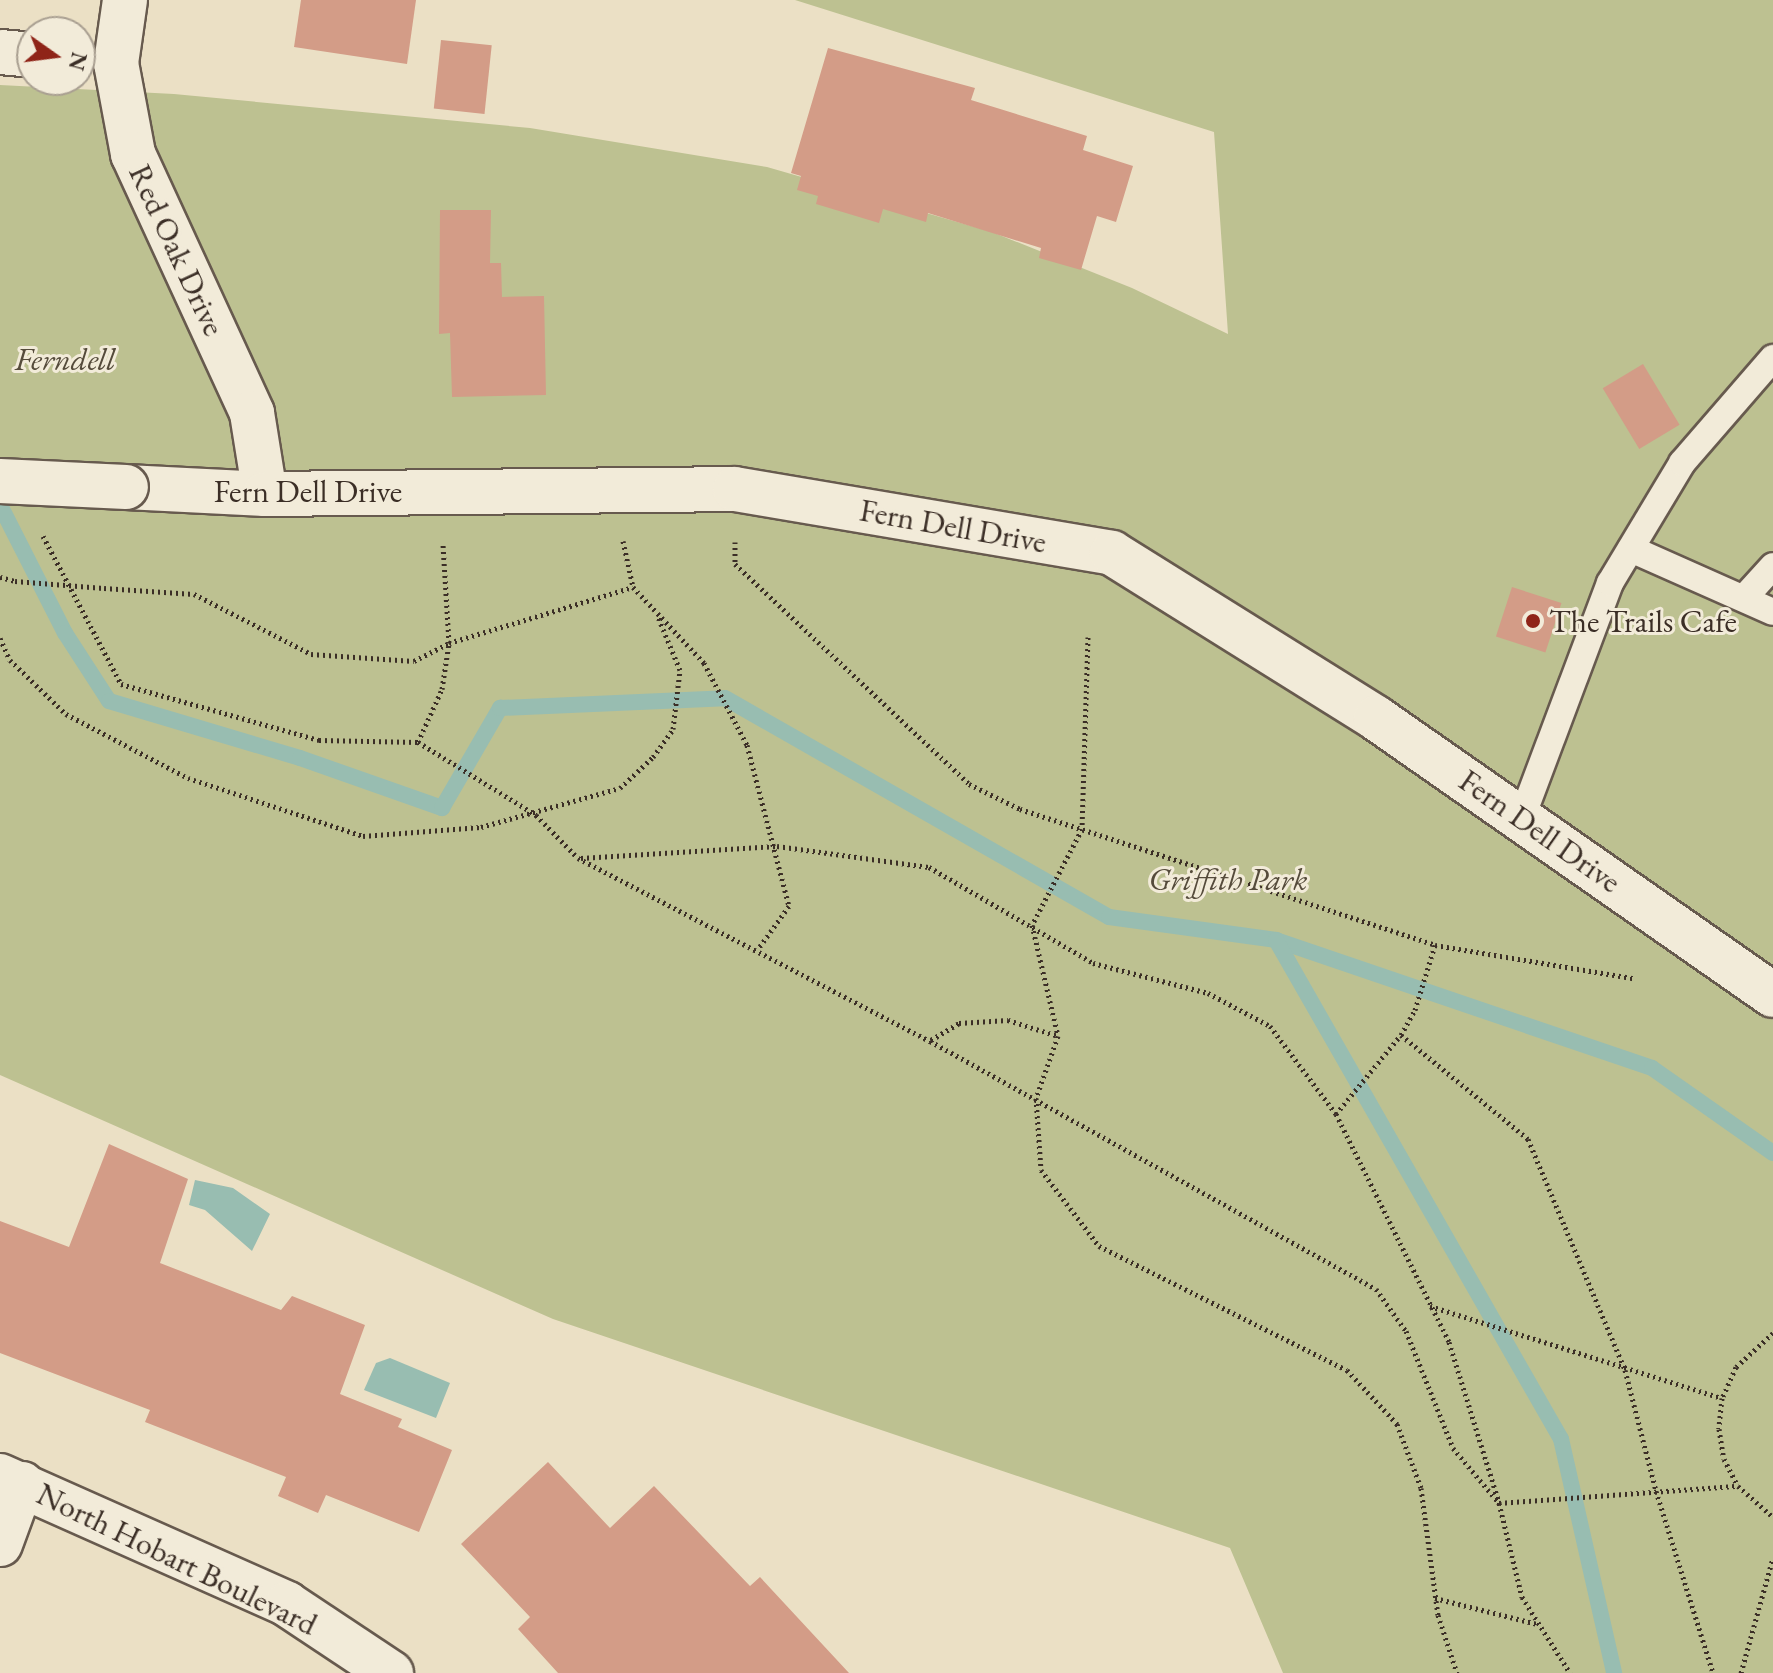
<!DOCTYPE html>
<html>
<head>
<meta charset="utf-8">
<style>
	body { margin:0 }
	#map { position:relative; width:1773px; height:1673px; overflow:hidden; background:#ebe0c5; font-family:"EB Garamond",serif }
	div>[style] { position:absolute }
	.green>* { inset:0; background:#bdc191 }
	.water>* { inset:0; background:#98bdb1 }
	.stream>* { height:16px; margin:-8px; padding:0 8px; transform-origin:8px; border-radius:8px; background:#98bdb1 }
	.building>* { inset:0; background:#d39c87; transform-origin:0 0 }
	.path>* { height:5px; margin-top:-2.5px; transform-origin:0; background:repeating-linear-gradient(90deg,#3b2e26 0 2px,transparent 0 6px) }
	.roads { filter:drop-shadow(2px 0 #675a4e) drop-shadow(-2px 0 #675a4e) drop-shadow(0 2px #675a4e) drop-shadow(0 -2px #675a4e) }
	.lane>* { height:26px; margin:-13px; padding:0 13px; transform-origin:13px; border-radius:13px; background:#f2ebd9 }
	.street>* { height:44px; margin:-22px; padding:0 22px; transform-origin:22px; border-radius:22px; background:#f2ebd9 }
	.path-bridge>* { height:5px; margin-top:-2.5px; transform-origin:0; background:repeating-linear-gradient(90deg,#3b2e26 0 2px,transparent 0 6px) }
	.bridges { filter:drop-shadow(2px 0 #675a4e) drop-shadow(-2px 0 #675a4e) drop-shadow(0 2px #675a4e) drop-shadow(0 -2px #675a4e) }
	.street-bridge>* { height:44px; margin:-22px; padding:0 22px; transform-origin:22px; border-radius:22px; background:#f2ebd9 }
	.dots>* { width:22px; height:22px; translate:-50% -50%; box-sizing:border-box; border:4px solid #f2ebd9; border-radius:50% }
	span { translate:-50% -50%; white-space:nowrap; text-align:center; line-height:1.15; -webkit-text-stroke:6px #f2ebd9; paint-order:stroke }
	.street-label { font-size:32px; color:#3b2e26 }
	.park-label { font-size:32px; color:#554b3b; font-style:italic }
	.poi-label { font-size:32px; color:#3b2e26 }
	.left { translate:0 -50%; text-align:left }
	.north { position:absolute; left:16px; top:16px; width:80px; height:80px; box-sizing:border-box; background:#f2ebd9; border:2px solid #a99f91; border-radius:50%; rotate:104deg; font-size:22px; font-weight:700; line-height:32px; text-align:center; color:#3b2e26 }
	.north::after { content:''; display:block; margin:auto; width:28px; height:36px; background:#8f2418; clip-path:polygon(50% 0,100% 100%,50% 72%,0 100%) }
</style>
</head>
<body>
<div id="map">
	<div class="green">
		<i style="clip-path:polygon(795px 0,1773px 0,1773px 1673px,1283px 1673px,1230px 1548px,553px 1319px,0 1075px,0 85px,174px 94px,530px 128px,767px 167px,992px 232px,1132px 288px,1228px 334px,1214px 132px)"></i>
	</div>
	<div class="water">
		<i style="clip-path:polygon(195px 1180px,233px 1188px,270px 1214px,252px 1251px,205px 1210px,189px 1205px)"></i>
		<i style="clip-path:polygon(390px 1358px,450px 1383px,436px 1418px,364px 1390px,376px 1363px)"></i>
	</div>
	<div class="stream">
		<i style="left:0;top:505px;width:144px;rotate:63.1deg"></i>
		<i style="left:65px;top:633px;width:81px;rotate:57.1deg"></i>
		<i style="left:109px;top:701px;width:199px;rotate:16.6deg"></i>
		<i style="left:300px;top:758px;width:151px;rotate:19.4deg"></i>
		<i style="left:442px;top:808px;width:116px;rotate:-59.9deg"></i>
		<i style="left:500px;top:708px;width:225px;rotate:-2.5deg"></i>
		<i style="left:725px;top:698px;width:442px;rotate:29.7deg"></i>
		<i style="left:1109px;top:917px;width:169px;rotate:7.8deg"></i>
		<i style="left:1276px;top:940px;width:397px;rotate:18.8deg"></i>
		<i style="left:1652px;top:1068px;width:148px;rotate:35.1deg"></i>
		<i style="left:1276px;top:940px;width:575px;rotate:60.27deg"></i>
		<i style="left:1561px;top:1439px;width:240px;rotate:77.2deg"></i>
	</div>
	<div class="building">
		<i style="clip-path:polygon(301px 0,416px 0,407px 64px,294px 47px)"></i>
		<i style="left:441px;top:40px;width:51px;height:69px;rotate:6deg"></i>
		<i style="clip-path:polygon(828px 48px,975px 88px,971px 100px,1087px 136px,1083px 150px,1133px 166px,1116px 222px,1097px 216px,1081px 270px,1039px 258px,1041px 248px,928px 213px,926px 222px,883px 209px,879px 223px,816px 204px,818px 196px,797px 190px,801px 176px,791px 173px)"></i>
		<i style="clip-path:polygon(440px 210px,491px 210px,490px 263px,501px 263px,502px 297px,544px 296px,546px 395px,452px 397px,450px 333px,439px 334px)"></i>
		<i style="left:1643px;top:364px;width:71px;height:47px;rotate:59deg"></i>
		<i style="left:1512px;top:587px;width:52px;height:52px;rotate:18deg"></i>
		<i style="clip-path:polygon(109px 1144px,188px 1179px,160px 1263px,281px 1310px,292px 1296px,365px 1325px,340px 1394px,402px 1419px,398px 1427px,452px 1450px,419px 1532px,326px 1495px,318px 1513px,278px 1496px,286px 1477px,145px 1422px,150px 1410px,0 1353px,0 1221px,69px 1247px)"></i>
		<i style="clip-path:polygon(548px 1462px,610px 1528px,654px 1486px,750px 1586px,760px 1577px,849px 1673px,558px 1673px,518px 1629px,530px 1617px,461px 1544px)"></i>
	</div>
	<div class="path">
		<i style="left:43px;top:536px;width:167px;rotate:62.2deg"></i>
		<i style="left:121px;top:684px;width:206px;rotate:15.8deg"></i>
		<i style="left:319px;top:740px;width:99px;rotate:1.2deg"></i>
		<i style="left:418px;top:742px;width:139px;rotate:31.7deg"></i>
		<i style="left:536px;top:815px;width:60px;rotate:45.7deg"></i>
		<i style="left:578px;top:858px;width:397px;rotate:27.5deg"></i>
		<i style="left:930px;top:1041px;width:510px;rotate:29.08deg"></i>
		<i style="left:1376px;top:1289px;width:52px;rotate:54.5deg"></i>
		<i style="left:1406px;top:1331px;width:126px;rotate:68.1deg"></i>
		<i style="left:1453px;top:1448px;width:72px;rotate:50.1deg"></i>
		<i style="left:1499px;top:1503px;width:97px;rotate:76.3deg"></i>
		<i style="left:1522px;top:1597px;width:90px;rotate:57.7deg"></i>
		<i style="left:623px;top:541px;width:47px;rotate:77.7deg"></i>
		<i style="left:735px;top:542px;width:22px;rotate:90deg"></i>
		<i style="left:735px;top:564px;width:321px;rotate:43.2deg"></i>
		<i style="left:969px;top:784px;width:57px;rotate:26.1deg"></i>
		<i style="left:1020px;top:809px;width:437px;rotate:18.1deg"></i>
		<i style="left:1435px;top:945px;width:201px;rotate:9.5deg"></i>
		<i style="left:0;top:577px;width:16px;rotate:15deg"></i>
		<i style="left:104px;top:588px;width:90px;rotate:3.8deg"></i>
		<i style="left:194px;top:594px;width:131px;rotate:27.1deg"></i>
		<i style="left:311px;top:654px;width:103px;rotate:3.9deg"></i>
		<i style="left:414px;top:661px;width:39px;rotate:-27deg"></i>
		<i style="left:449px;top:643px;width:192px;rotate:-16.9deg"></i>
		<i style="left:633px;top:587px;width:104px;rotate:46.9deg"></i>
		<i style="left:704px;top:663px;width:93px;rotate:62.3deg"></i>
		<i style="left:747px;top:745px;width:166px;rotate:75.4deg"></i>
		<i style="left:789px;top:906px;width:53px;rotate:125.8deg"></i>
		<i style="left:1088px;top:637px;width:192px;rotate:91.8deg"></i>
		<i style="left:1082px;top:829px;width:108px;rotate:117.5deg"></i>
		<i style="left:1032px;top:925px;width:114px;rotate:76.8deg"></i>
		<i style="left:1058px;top:1036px;width:66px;rotate:109.5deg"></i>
		<i style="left:1036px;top:1098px;width:72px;rotate:86deg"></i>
		<i style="left:1041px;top:1170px;width:96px;rotate:52.7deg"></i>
		<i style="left:1099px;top:1246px;width:277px;rotate:26.6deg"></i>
		<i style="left:1347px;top:1370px;width:74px;rotate:47.2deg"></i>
		<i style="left:1397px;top:1424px;width:68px;rotate:69.4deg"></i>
		<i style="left:1421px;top:1488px;width:128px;rotate:82.4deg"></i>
		<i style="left:1438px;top:1615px;width:61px;rotate:71.9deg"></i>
		<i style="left:0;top:638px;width:24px;rotate:66deg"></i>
		<i style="left:10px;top:660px;width:78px;rotate:44deg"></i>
		<i style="left:66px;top:714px;width:138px;rotate:27.7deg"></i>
		<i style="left:188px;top:778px;width:184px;rotate:18.3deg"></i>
		<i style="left:363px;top:836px;width:118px;rotate:-4.4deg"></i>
		<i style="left:481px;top:827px;width:144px;rotate:-15.7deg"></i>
		<i style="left:620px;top:788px;width:45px;rotate:-43.2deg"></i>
		<i style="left:653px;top:757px;width:34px;rotate:-54deg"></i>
		<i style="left:673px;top:729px;width:59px;rotate:-83.2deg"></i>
		<i style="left:680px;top:670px;width:57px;rotate:-112.5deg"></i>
		<i style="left:418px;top:742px;width:58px;rotate:-65.6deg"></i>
		<i style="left:442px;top:689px;width:47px;rotate:-81.3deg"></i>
		<i style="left:449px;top:643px;width:98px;rotate:-93.5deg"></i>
		<i style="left:581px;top:858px;width:196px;rotate:-3.5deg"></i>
		<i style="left:777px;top:846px;width:153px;rotate:7.9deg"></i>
		<i style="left:929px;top:867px;width:190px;rotate:30.3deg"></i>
		<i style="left:1093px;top:963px;width:119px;rotate:14.6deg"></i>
		<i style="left:1208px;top:993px;width:70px;rotate:28deg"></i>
		<i style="left:1270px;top:1026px;width:110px;rotate:53.1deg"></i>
		<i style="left:1336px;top:1114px;width:254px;rotate:63.6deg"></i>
		<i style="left:1449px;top:1342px;width:169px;rotate:72.7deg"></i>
		<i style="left:1499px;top:1503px;width:240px;rotate:-4.1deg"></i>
		<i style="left:1401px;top:1035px;width:164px;rotate:39.3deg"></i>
		<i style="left:1528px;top:1139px;width:251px;rotate:67.2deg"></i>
		<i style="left:1625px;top:1370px;width:125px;rotate:75.6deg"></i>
		<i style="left:1656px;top:1491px;width:191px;rotate:72.6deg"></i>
		<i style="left:931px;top:1040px;width:33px;rotate:-31deg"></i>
		<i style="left:959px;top:1023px;width:49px;rotate:-3.5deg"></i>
		<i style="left:1008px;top:1020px;width:52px;rotate:17.7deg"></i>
		<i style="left:1336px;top:1114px;width:102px;rotate:-50.6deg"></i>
		<i style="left:1401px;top:1035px;width:29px;rotate:-61deg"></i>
		<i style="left:1415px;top:1010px;width:68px;rotate:-72.9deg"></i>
		<i style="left:1430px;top:1306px;width:306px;rotate:17.5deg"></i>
		<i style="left:1773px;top:1333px;width:50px;rotate:137.4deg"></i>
		<i style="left:1736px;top:1367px;width:34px;rotate:114deg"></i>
		<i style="left:1722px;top:1398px;width:31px;rotate:96deg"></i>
		<i style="left:1719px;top:1429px;width:30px;rotate:81deg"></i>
		<i style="left:1724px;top:1459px;width:30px;rotate:63deg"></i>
		<i style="left:1738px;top:1486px;width:47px;rotate:41.5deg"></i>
		<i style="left:1435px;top:1598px;width:105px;rotate:14.3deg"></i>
		<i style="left:1741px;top:1673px;width:119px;rotate:-74.5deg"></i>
	</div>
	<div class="roads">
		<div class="lane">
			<i style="left:1631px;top:549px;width:155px;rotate:23.9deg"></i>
			<i style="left:1744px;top:598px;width:43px;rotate:-47.8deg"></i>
			<i style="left:1522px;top:817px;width:250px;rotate:-69.4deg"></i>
			<i style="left:1610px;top:583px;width:140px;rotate:-59deg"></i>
			<i style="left:1682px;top:463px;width:139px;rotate:-49.1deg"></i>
		</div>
		<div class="street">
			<i style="left:125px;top:0;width:64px;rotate:98.1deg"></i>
			<i style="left:116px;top:63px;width:93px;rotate:79.4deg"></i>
			<i style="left:133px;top:154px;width:285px;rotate:65.3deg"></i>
			<i style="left:252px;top:413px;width:82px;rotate:80.9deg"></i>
			<i style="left:0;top:52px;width:32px;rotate:5deg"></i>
			<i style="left:126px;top:487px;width:139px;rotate:2.9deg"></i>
			<i style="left:265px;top:494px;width:470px;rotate:-0.6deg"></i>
			<i style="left:735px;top:489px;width:382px;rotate:9.6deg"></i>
			<i style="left:1112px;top:553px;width:311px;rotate:32deg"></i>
			<i style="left:1376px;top:718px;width:484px;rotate:34.9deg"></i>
			<i style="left:0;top:1476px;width:314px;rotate:24deg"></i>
			<i style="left:287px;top:1604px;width:125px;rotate:33.6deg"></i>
			<i style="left:0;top:1544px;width:64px;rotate:-69.9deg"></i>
		</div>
	</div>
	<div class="path-bridge">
		<i style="left:15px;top:581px;width:89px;rotate:4.5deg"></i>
	</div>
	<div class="bridges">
		<div class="street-bridge">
			<i style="left:0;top:481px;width:126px;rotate:2.7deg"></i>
		</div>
	</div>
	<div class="dots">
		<i style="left:1533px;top:621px;background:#8f2418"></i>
	</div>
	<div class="street-label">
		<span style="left:177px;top:250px;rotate:65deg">Red Oak Drive</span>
		<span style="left:308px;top:491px">Fern Dell Drive</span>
		<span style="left:953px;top:526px;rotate:10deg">Fern Dell Drive</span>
		<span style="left:1540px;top:831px;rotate:35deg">Fern Dell Drive</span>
		<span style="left:177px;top:1559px;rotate:26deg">North Hobart Boulevard</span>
	</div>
	<div class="park-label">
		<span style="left:65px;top:359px">Ferndell</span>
		<span style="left:1228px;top:879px">Griffith Park</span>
	</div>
	<div class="poi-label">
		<span class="left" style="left:1549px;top:621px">The Trails Cafe</span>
	</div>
	<div class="north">N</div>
</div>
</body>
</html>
